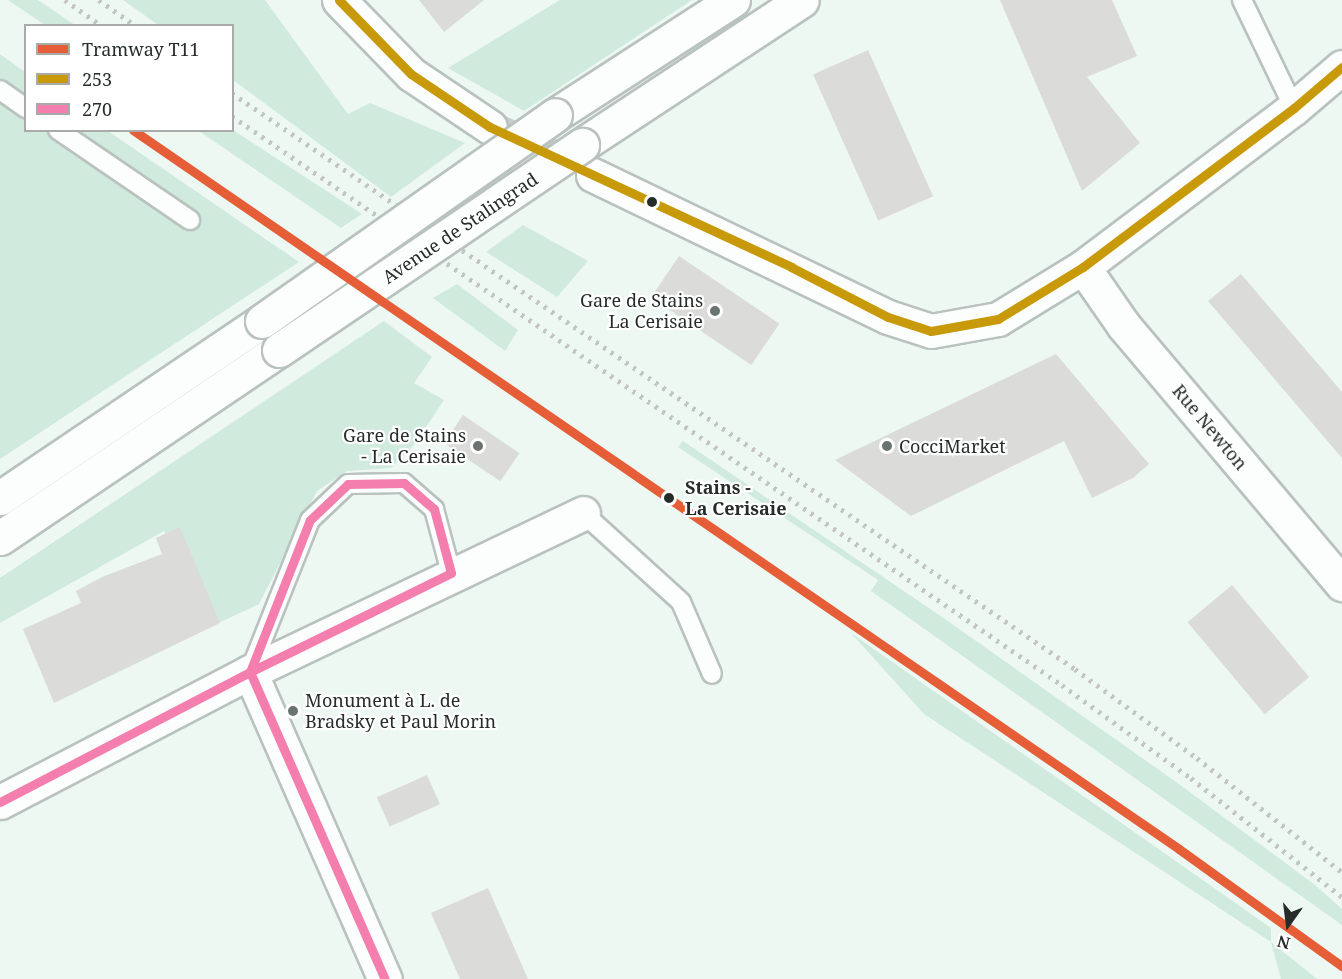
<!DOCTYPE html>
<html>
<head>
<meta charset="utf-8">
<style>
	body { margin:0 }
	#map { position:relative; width:1342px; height:979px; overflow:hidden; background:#edf8f3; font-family:"Noto Serif",serif }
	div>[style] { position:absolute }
	.green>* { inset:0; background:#d1eade }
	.building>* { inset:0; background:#dbdbd9; transform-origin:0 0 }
	.minor-tunnel>* { height:33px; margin-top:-16.5px; transform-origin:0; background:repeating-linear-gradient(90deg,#c5cfcb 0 33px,transparent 0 49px) }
	.roads { filter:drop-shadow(2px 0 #b9c2be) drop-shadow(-2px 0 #b9c2be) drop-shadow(0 2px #b9c2be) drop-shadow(0 -2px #b9c2be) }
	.service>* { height:18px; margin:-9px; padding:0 9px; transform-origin:9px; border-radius:9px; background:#fcfefd }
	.minor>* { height:33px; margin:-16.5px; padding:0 16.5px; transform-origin:16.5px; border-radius:16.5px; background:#fcfefd }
	.primary>* { height:33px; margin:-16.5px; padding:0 16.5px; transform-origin:16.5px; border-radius:16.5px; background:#fcfefd }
	.rail>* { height:4.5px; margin-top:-2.25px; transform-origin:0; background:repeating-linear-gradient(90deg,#c2c5c3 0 3px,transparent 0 9px) }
	.bridges { filter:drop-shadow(2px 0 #b9c2be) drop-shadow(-2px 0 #b9c2be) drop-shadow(0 2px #b9c2be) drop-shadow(0 -2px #b9c2be) }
	.primary-bridge>* { height:33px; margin:-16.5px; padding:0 16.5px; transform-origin:16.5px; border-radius:16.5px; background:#fcfefd }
	.bus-1>* { height:9px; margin:-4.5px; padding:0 4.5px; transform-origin:4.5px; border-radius:4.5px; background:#c89a0a }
	.bus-2>* { height:9px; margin:-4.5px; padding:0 4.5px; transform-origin:4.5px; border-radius:4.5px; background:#f47ead }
	.tram-1>* { height:9px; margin:-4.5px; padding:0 4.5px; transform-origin:4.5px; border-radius:4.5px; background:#e65e37 }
	.dots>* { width:16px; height:16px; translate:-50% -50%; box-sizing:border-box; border:3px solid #fff; border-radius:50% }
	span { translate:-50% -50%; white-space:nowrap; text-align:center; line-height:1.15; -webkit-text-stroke:4.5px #fff; paint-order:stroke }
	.street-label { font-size:18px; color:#252c29 }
	.poi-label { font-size:18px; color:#252c29 }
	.right { translate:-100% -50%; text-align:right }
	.left { translate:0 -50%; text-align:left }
	.stop-label { font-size:18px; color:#252c29; font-weight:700 }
	.legend { position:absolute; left:24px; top:24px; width:210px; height:108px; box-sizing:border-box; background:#fff; border:2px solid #a8aba9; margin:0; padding:8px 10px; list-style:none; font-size:18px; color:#252c29 }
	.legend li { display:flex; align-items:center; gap:12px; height:30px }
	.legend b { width:30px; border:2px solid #a8aba9 }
	.north { position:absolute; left:1258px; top:895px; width:60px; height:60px; -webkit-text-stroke:4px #fff; paint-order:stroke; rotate:194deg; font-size:16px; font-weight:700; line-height:24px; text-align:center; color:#252c29 }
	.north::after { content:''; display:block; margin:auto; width:21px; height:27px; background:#252c29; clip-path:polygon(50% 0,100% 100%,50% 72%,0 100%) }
</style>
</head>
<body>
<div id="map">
	<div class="green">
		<i style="clip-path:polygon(8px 0,38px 0,75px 25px,45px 25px)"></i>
		<i style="clip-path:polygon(123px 0,265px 0,348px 114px,370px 103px,465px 143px,391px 197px,233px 80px,232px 26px,158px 25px)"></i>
		<i style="clip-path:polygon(560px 0,692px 0,524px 111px,448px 68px)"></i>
		<i style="clip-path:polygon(0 54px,25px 72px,26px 130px,108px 131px,299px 262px,0 459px)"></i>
		<i style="clip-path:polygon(232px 130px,233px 130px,362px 214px,341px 228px,199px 131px)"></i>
		<i style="clip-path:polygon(523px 225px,588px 261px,557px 297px,486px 252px)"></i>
		<i style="clip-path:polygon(457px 284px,518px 330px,505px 351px,433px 298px)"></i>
		<i style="clip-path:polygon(384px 321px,432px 357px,414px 383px,444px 400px,414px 445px,391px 468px,347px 471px,317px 491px,259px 604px,214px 625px,164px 531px,0 623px,0 578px)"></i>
		<i style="clip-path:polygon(683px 441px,942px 617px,1179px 784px,1315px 885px,1342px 909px,1342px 925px,871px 591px,878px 580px,678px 447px)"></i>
		<i style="clip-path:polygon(851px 633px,1271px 928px,1271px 942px,1317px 979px,1281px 979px,1271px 942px,924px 714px)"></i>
	</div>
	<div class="building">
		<i style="clip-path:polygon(419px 0,484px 0,444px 32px)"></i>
		<i style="clip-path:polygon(1000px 0,1112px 0,1137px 56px,1087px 77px,1140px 143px,1082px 191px)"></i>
		<i style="left:868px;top:50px;width:160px;height:60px;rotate:66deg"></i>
		<i style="left:679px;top:256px;width:121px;height:50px;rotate:34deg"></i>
		<i style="clip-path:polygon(1241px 274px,1342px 392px,1342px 458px,1208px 301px)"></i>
		<i style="clip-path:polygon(1056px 354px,1149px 464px,1133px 478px,1092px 498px,1064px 441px,911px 516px,835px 460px)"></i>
		<i style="left:463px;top:415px;width:68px;height:34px;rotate:34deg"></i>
		<i style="clip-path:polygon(180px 527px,220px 623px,54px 703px,23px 629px,81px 603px,76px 591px,102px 577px,162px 554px,156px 538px)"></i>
		<i style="left:1232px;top:585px;width:120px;height:58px;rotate:50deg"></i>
		<i style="left:427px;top:775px;width:32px;height:55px;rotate:66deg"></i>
		<i style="clip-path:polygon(488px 888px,528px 979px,460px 979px,431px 913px)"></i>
	</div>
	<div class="minor-tunnel">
		<i style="left:495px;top:129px;width:98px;rotate:24.7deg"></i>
	</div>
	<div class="roads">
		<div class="service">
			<i style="left:1242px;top:0;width:120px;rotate:64.3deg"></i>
			<i style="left:0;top:90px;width:32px;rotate:35deg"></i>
			<i style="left:58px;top:130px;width:160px;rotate:34.3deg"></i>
			<i style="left:583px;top:513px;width:132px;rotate:42.2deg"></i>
			<i style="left:681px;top:602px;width:78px;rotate:66.7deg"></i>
			<i style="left:250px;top:671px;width:162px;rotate:-68.3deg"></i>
			<i style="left:310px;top:520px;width:52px;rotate:-43.5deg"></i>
			<i style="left:348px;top:484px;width:56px;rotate:-1deg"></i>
			<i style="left:404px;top:483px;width:40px;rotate:41deg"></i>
			<i style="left:434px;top:509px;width:66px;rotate:75.1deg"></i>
		</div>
		<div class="minor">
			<i style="left:339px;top:0;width:103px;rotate:45.8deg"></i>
			<i style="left:411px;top:74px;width:95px;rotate:33.9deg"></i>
			<i style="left:593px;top:175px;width:327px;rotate:25.7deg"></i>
			<i style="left:888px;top:317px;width:45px;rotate:18deg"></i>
			<i style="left:931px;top:331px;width:68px;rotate:-10.2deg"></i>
			<i style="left:998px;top:319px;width:100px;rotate:-31.5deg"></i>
			<i style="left:1083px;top:267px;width:264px;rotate:-37deg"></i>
			<i style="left:1294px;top:108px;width:63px;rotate:-40.5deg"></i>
			<i style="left:1083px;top:267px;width:72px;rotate:55.2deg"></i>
			<i style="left:1124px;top:326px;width:338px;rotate:49.8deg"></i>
			<i style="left:250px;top:672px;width:335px;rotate:66.3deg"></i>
			<i style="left:0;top:802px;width:282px;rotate:-27.5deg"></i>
			<i style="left:250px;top:672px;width:369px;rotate:-25.5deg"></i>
		</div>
		<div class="primary">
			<i style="left:555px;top:115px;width:212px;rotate:-32.9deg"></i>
			<i style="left:582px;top:145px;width:263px;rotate:-33.4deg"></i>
			<i style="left:0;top:498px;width:316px;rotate:-34deg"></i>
			<i style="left:0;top:538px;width:336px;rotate:-34deg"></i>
		</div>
	</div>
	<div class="rail">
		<i style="left:65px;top:0;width:45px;rotate:35.1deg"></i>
		<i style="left:99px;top:0;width:45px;rotate:35.1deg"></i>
		<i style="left:232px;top:93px;width:1021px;rotate:34.34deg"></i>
		<i style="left:1075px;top:669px;width:151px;rotate:36.1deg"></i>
		<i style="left:1197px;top:758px;width:184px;rotate:38.2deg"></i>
		<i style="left:232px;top:116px;width:1006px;rotate:34.43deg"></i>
		<i style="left:1062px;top:685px;width:159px;rotate:35.8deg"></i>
		<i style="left:1191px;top:778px;width:192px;rotate:38.2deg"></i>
	</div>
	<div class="bridges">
		<div class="primary-bridge">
			<i style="left:262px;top:321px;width:358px;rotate:-35.1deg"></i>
			<i style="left:279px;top:350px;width:366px;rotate:-34.1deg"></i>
		</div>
	</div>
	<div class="bus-1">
		<i style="left:339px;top:0;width:103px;rotate:45.8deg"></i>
		<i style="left:411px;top:74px;width:95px;rotate:33.9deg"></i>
		<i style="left:490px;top:127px;width:332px;rotate:24.9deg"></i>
		<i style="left:791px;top:267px;width:109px;rotate:27.3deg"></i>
		<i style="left:888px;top:317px;width:45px;rotate:18deg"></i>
		<i style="left:931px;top:331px;width:68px;rotate:-10.2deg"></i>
		<i style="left:998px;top:319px;width:100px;rotate:-31.5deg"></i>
		<i style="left:1083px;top:267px;width:264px;rotate:-37deg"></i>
		<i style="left:1294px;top:108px;width:63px;rotate:-40.5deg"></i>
	</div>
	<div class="bus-2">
		<i style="left:404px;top:483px;width:40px;rotate:41deg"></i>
		<i style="left:434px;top:509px;width:66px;rotate:75.1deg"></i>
		<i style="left:451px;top:573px;width:224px;rotate:153.8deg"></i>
		<i style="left:250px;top:672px;width:163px;rotate:-68.5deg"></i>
		<i style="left:310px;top:520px;width:52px;rotate:-43.5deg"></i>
		<i style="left:348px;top:484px;width:56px;rotate:-1deg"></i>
		<i style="left:250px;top:672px;width:335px;rotate:66.3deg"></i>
		<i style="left:0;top:802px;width:282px;rotate:-27.5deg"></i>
	</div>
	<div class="tram-1">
		<i style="left:133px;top:130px;width:1269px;rotate:34.5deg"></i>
		<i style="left:1179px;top:849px;width:201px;rotate:35.7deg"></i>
	</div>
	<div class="dots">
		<i style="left:652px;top:202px;background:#252c29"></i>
		<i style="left:715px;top:311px;background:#6b7370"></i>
		<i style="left:478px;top:446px;background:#6b7370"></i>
		<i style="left:887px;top:446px;background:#6b7370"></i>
		<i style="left:669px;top:498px;background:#252c29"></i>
		<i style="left:293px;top:711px;background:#6b7370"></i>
	</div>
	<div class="street-label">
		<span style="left:460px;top:228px;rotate:-34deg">Avenue de Stalingrad</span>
		<span style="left:1210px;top:427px;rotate:50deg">Rue Newton</span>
	</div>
	<div class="poi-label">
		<span class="right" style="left:703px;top:311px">Gare de Stains<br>La Cerisaie</span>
		<span class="right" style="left:466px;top:446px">Gare de Stains<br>- La Cerisaie</span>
		<span class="left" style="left:899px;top:446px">CocciMarket</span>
		<span class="left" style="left:305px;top:711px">Monument à L. de<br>Bradsky et Paul Morin</span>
	</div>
	<div class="stop-label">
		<span class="left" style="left:685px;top:498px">Stains -<br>La Cerisaie</span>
	</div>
	<ul class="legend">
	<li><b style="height:8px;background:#e65e37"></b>Tramway T11</li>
	<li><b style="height:8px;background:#c89a0a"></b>253</li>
	<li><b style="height:8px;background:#f47ead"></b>270</li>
	</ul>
	<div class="north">N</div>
</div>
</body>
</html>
